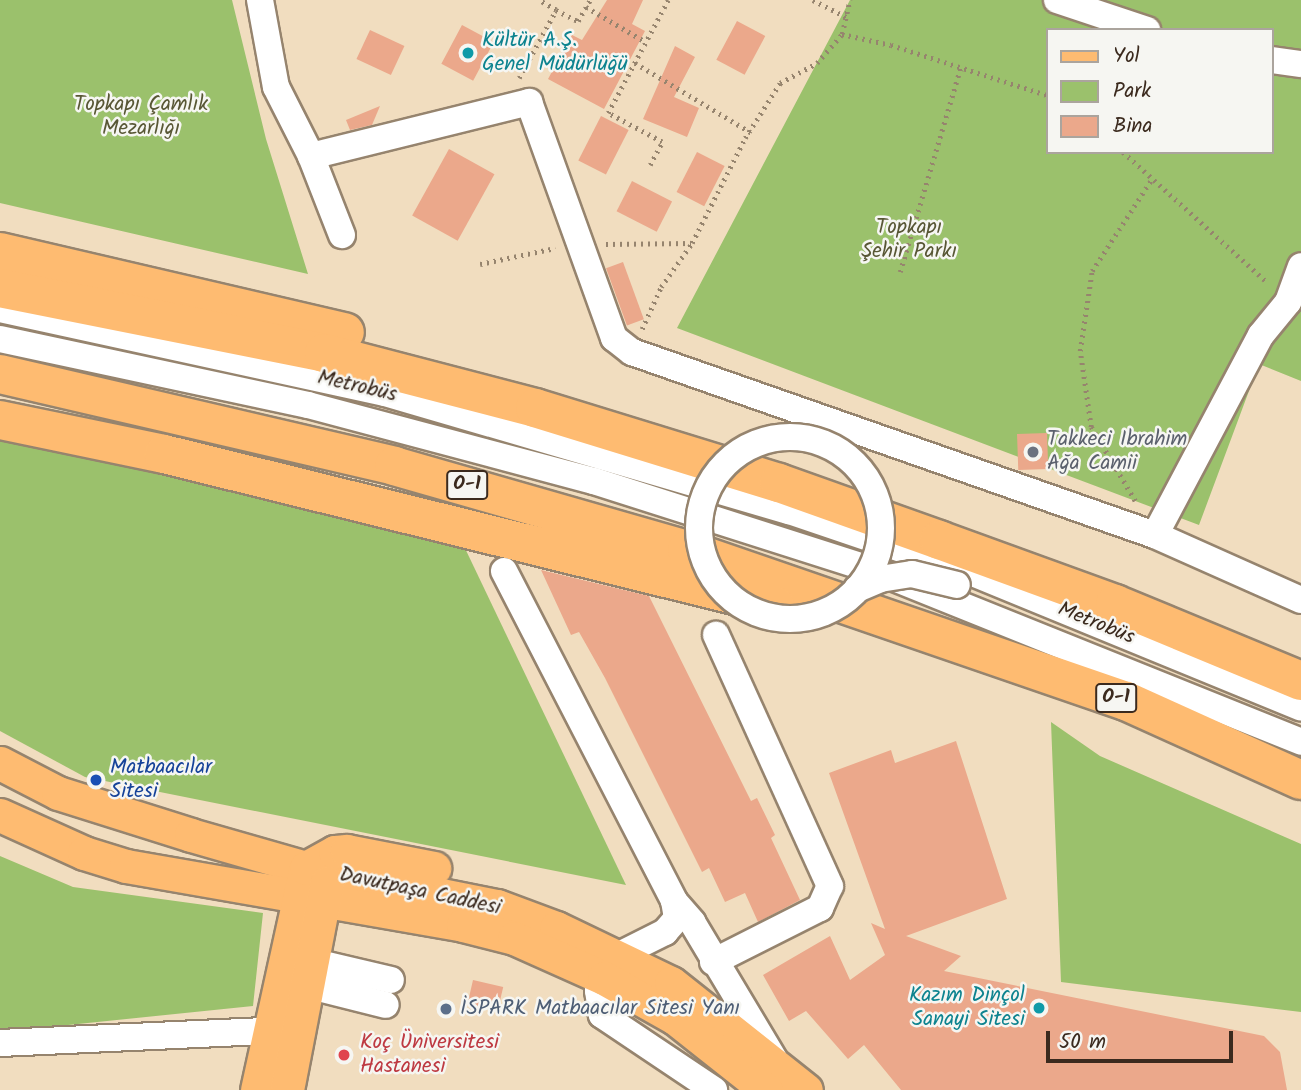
<!DOCTYPE html>
<html>
<head>
<meta charset="utf-8">
<style>
	body { margin:0 }
	#map { position:relative; width:1301px; height:1090px; overflow:hidden; background:#f1ddbf; font-family:Kalam,sans-serif }
	div>[style] { position:absolute }
	.green>* { inset:0; background:#9bc16c }
	.building>* { inset:0; background:#eba88b; transform-origin:0 0 }
	.path>* { height:4.5px; margin-top:-2.25px; transform-origin:0; background:repeating-linear-gradient(90deg,#96846e 0 2px,transparent 0 7px) }
	.roads { filter:drop-shadow(2px 0 #96846e) drop-shadow(-2px 0 #96846e) drop-shadow(0 2px #96846e) drop-shadow(0 -2px #96846e) }
	.minor>* { height:26px; margin:-13px; padding:0 13px; transform-origin:13px; border-radius:13px; background:#fff }
	.major>* { height:33px; margin:-16.5px; padding:0 16.5px; transform-origin:16.5px; border-radius:16.5px; background:#febb71 }
	.highway>* { height:38px; margin:-19px; padding:0 19px; transform-origin:19px; border-radius:19px; background:#febb71 }
	.bridges { filter:drop-shadow(2px 0 #96846e) drop-shadow(-2px 0 #96846e) drop-shadow(0 2px #96846e) drop-shadow(0 -2px #96846e) }
	.minor-bridge>* { height:26px; margin:-13px; padding:0 13px; transform-origin:13px; border-radius:13px; background:#fff }
	.minor-bridge>.ring { margin:-13px; padding:0; box-sizing:content-box; background:none; border:26px solid #fff; border-radius:50% }
	.dots>* { width:19px; height:19px; translate:-50% -50%; box-sizing:border-box; border:4px solid #f6f6f2; border-radius:50% }
	span { translate:-50% -50%; white-space:nowrap; text-align:center; line-height:1.15; -webkit-text-stroke:5px #f6f6f2; paint-order:stroke }
	.shield-label span { padding:2px 5px; background:#f6f6f2; border:2px solid; border-radius:5px; -webkit-text-stroke-width:0 }
	.shield-label { font-size:19px; color:#3b2a1e; font-weight:700 }
	.culture-label { font-size:21px; color:#0d838f }
	.left { translate:0 -50%; text-align:left }
	.right { translate:-100% -50%; text-align:right }
	.park-label { font-size:21px; color:#585735 }
	.street-label { font-size:21px; color:#3b2a1e }
	.worship-label { font-size:21px; color:#5b616d }
	.transit-label { font-size:21px; color:#164399 }
	.service-label { font-size:21px; color:#4e5e75 }
	.health-label { font-size:21px; color:#be3a42 }
	.legend { position:absolute; left:1046px; top:28px; width:228px; height:126px; box-sizing:border-box; background:#f6f6f2; border:2px solid #aba49d; margin:0; padding:9px 12px; list-style:none; font-size:21px; color:#3b2a1e }
	.legend li { display:flex; align-items:center; gap:14px; height:35px }
	.legend b { width:35px; border:2px solid #aba49d }
	.scale { position:absolute; left:1046px; top:1031px; width:187px; height:32px; box-sizing:border-box; border:4px solid #3b2a1e; border-top:0; padding-left:9px; font-size:21px; line-height:24px; white-space:nowrap; color:#3b2a1e; -webkit-text-stroke:5px #f6f6f2; paint-order:stroke }
</style>
</head>
<body>
<div id="map">
	<div class="green">
		<i style="clip-path:polygon(0 0,232px 0,266px 139px,308px 274px,0 203px)"></i>
		<i style="clip-path:polygon(evenodd,850px 0,1301px 0,1301px 381px,1259px 364px,1199px 525px,677px 328px,850px 0,1047px 30px,1271px 30px,1271px 152px,1047px 152px,1047px 30px)"></i>
		<i style="clip-path:polygon(0 438px,462px 542px,626px 885px,85px 777px,0 731px)"></i>
		<i style="clip-path:polygon(1051px 722px,1100px 756px,1301px 844px,1301px 1012px,1061px 982px)"></i>
		<i style="clip-path:polygon(0 856px,73px 887px,263px 913px,253px 1006px,0 1032px)"></i>
	</div>
	<div class="building">
		<i style="clip-path:polygon(607px 0,643px 0,632px 24px,645px 31px,604px 109px,548px 79px,572px 35px,582px 40px)"></i>
		<i style="left:737px;top:21px;width:32px;height:44px;rotate:28deg"></i>
		<i style="left:462px;top:25px;width:36px;height:44px;rotate:28deg"></i>
		<i style="left:370px;top:30px;width:38px;height:32px;rotate:25deg"></i>
		<i style="clip-path:polygon(675px 46px,695px 57px,674px 97px,699px 108px,687px 137px,643px 119px)"></i>
		<i style="clip-path:polygon(380px 106px,372px 125px,350px 130px,346px 120px)"></i>
		<i style="left:601px;top:116px;width:31px;height:50px;rotate:27deg"></i>
		<i style="left:449px;top:149px;width:52px;height:76px;rotate:29deg"></i>
		<i style="left:697px;top:152px;width:31px;height:45px;rotate:27deg"></i>
		<i style="left:632px;top:181px;width:45px;height:34px;rotate:27deg"></i>
		<i style="left:623px;top:262px;width:61px;height:18px;rotate:70deg"></i>
		<i style="left:1047px;top:433px;width:36px;height:30px;rotate:88deg"></i>
		<i style="clip-path:polygon(541px 570px,649px 596px,751px 801px,757px 798px,775px 835px,771px 838px,800px 900px,758px 922px,745px 893px,725px 902px,709px 868px,702px 872px,605px 678px,579px 632px,571px 635px)"></i>
		<i style="clip-path:polygon(956px 741px,1007px 899px,906px 936px,961px 956px,944px 971px,1264px 1036px,1280px 1052px,1287px 1090px,901px 1090px,864px 1045px,848px 1059px,806px 1011px,789px 1021px,763px 975px,830px 936px,850px 980px,885px 955px,871px 923px,885px 929px,829px 773px,891px 750px,895px 763px)"></i>
		<i style="left:473px;top:980px;width:31px;height:24px;rotate:13deg"></i>
	</div>
	<div class="path">
		<i style="left:813px;top:0;width:38px;rotate:27deg"></i>
		<i style="left:586px;top:7px;width:69px;rotate:30.3deg"></i>
		<i style="left:556px;top:10px;width:25px;rotate:27deg"></i>
		<i style="left:578px;top:21px;width:24px;rotate:-60deg"></i>
		<i style="left:842px;top:34px;width:50px;rotate:12.7deg"></i>
		<i style="left:891px;top:45px;width:164px;rotate:17.8deg"></i>
		<i style="left:635px;top:63px;width:136px;rotate:30.9deg"></i>
		<i style="left:519px;top:78px;width:77px;rotate:-61.4deg"></i>
		<i style="left:556px;top:10px;width:20px;rotate:-150deg"></i>
		<i style="left:1123px;top:152px;width:195px;rotate:42.1deg"></i>
		<i style="left:650px;top:165px;width:26px;rotate:-62deg"></i>
		<i style="left:662px;top:142px;width:61px;rotate:-151.8deg"></i>
		<i style="left:608px;top:113px;width:128px;rotate:-62deg"></i>
		<i style="left:606px;top:244px;width:85px;rotate:-0.7deg"></i>
		<i style="left:480px;top:264px;width:77px;rotate:-12deg"></i>
		<i style="left:900px;top:272px;width:215px;rotate:-73.5deg"></i>
		<i style="left:642px;top:329px;width:46px;rotate:-65.7deg"></i>
		<i style="left:661px;top:287px;width:54px;rotate:-54.8deg"></i>
		<i style="left:692px;top:243px;width:118px;rotate:-63.2deg"></i>
		<i style="left:745px;top:138px;width:65px;rotate:-57.5deg"></i>
		<i style="left:780px;top:83px;width:42px;rotate:-28.4deg"></i>
		<i style="left:817px;top:63px;width:38px;rotate:-49deg"></i>
		<i style="left:842px;top:34px;width:35px;rotate:-77deg"></i>
		<i style="left:1135px;top:501px;width:86px;rotate:-120.7deg"></i>
		<i style="left:1091px;top:427px;width:77px;rotate:-98.2deg"></i>
		<i style="left:1080px;top:351px;width:81px;rotate:-81.5deg"></i>
		<i style="left:1092px;top:271px;width:110px;rotate:-56.9deg"></i>
	</div>
	<div class="roads">
		<div class="minor">
			<i style="left:260px;top:0;width:88px;rotate:79.6deg"></i>
			<i style="left:276px;top:87px;width:77px;rotate:63.1deg"></i>
			<i style="left:311px;top:156px;width:85px;rotate:68.6deg"></i>
			<i style="left:1057px;top:0;width:95px;rotate:18.4deg"></i>
			<i style="left:1271px;top:60px;width:30px;rotate:8deg"></i>
			<i style="left:311px;top:156px;width:225px;rotate:-13.9deg"></i>
			<i style="left:529px;top:102px;width:251px;rotate:70.2deg"></i>
			<i style="left:614px;top:338px;width:23px;rotate:38deg"></i>
			<i style="left:632px;top:352px;width:554px;rotate:19.29deg"></i>
			<i style="left:1155px;top:535px;width:160px;rotate:24deg"></i>
			<i style="left:0;top:309px;width:394px;rotate:12.3deg"></i>
			<i style="left:385px;top:393px;width:421px;rotate:16.3deg"></i>
			<i style="left:789px;top:511px;width:196px;rotate:18.7deg"></i>
			<i style="left:975px;top:574px;width:352px;rotate:22.3deg"></i>
			<i style="left:0;top:339px;width:315px;rotate:12.1deg"></i>
			<i style="left:308px;top:405px;width:296px;rotate:14.9deg"></i>
			<i style="left:594px;top:481px;width:299px;rotate:17.7deg"></i>
			<i style="left:879px;top:572px;width:455px;rotate:21.9deg"></i>
			<i style="left:1155px;top:535px;width:226px;rotate:-62.1deg"></i>
			<i style="left:1261px;top:335px;width:43px;rotate:-50.7deg"></i>
			<i style="left:1288px;top:302px;width:38px;rotate:-70deg"></i>
			<i style="left:504px;top:571px;width:371px;rotate:62.7deg"></i>
			<i style="left:674px;top:901px;width:28px;rotate:49deg"></i>
			<i style="left:692px;top:922px;width:160px;rotate:59.1deg"></i>
			<i style="left:617px;top:956px;width:54px;rotate:-26.6deg"></i>
			<i style="left:665px;top:932px;width:18px;rotate:-49deg"></i>
			<i style="left:677px;top:918px;width:17px;rotate:-100deg"></i>
			<i style="left:310px;top:961px;width:83px;rotate:13.2deg"></i>
			<i style="left:713px;top:962px;width:120px;rotate:-26.8deg"></i>
			<i style="left:820px;top:908px;width:24px;rotate:-66deg"></i>
			<i style="left:830px;top:886px;width:276px;rotate:-114.4deg"></i>
			<i style="left:604px;top:978px;width:14px;rotate:115deg"></i>
			<i style="left:598px;top:991px;width:24px;rotate:81deg"></i>
			<i style="left:602px;top:1015px;width:135px;rotate:33.8deg"></i>
			<i style="left:306px;top:985px;width:82px;rotate:14deg"></i>
			<i style="left:0;top:1043px;width:267px;rotate:-2.6deg"></i>
		</div>
		<div class="major">
			<i style="left:0;top:763px;width:65px;rotate:27.3deg"></i>
			<i style="left:58px;top:793px;width:139px;rotate:17.5deg"></i>
			<i style="left:191px;top:835px;width:120px;rotate:16deg"></i>
			<i style="left:306px;top:868px;width:195px;rotate:11.3deg"></i>
			<i style="left:497px;top:906px;width:63px;rotate:20.4deg"></i>
			<i style="left:556px;top:928px;width:127px;rotate:25.6deg"></i>
			<i style="left:671px;top:983px;width:172px;rotate:38.4deg"></i>
			<i style="left:0;top:815px;width:92px;rotate:24.3deg"></i>
			<i style="left:84px;top:853px;width:44px;rotate:17.2deg"></i>
			<i style="left:126px;top:866px;width:342px;rotate:9.9deg"></i>
			<i style="left:463px;top:925px;width:53px;rotate:14.3deg"></i>
			<i style="left:514px;top:938px;width:98px;rotate:24deg"></i>
			<i style="left:604px;top:978px;width:81px;rotate:29.4deg"></i>
			<i style="left:675px;top:1018px;width:116px;rotate:38.4deg"></i>
			<i style="left:257px;top:1090px;width:227px;rotate:-77.6deg"></i>
			<i style="left:306px;top:868px;width:33px;rotate:-29deg"></i>
			<i style="left:335px;top:852px;width:12px;rotate:-5deg"></i>
			<i style="left:347px;top:851px;width:89px;rotate:11.1deg"></i>
			<i style="left:287px;top:1090px;width:211px;rotate:-79.1deg"></i>
		</div>
		<div class="highway">
			<i style="left:0;top:252px;width:354px;rotate:13.1deg"></i>
			<i style="left:0;top:288px;width:330px;rotate:11.3deg"></i>
			<i style="left:324px;top:353px;width:218px;rotate:14.6deg"></i>
			<i style="left:535px;top:408px;width:255px;rotate:17.1deg"></i>
			<i style="left:779px;top:483px;width:170px;rotate:19.6deg"></i>
			<i style="left:939px;top:540px;width:187px;rotate:20deg"></i>
			<i style="left:1115px;top:604px;width:201px;rotate:22.5deg"></i>
			<i style="left:0;top:374px;width:405px;rotate:13.1deg"></i>
			<i style="left:394px;top:466px;width:305px;rotate:16deg"></i>
			<i style="left:687px;top:550px;width:464px;rotate:19deg"></i>
			<i style="left:1126px;top:701px;width:192px;rotate:24.3deg"></i>
			<i style="left:0;top:420px;width:167px;rotate:11.7deg"></i>
			<i style="left:164px;top:454px;width:629px;rotate:13.88deg"></i>
		</div>
	</div>
	<div class="bridges">
		<div class="minor-bridge">
			<i class="ring" style="left:699px;top:437px;width:156px;height:156px"></i>
			<i style="left:857px;top:589px;width:25px;rotate:-23deg"></i>
			<i style="left:880px;top:579px;width:32px;rotate:-9deg"></i>
			<i style="left:912px;top:574px;width:46px;rotate:13.7deg"></i>
		</div>
	</div>
	<div class="dots">
		<i style="left:468px;top:53px;background:#0f9aa8"></i>
		<i style="left:1033px;top:452px;background:#6b7280"></i>
		<i style="left:96px;top:780px;background:#1a4fb4"></i>
		<i style="left:1039px;top:1008px;background:#0f9aa8"></i>
		<i style="left:446px;top:1009px;background:#5c6f8a"></i>
		<i style="left:344px;top:1055px;background:#e0444e"></i>
	</div>
	<div class="shield-label">
		<span style="left:467px;top:485px">O-1</span>
		<span style="left:1116px;top:698px">O-1</span>
	</div>
	<div class="culture-label">
		<span class="left" style="left:482px;top:53px">Kültür A.Ş.<br>Genel Müdürlüğü</span>
		<span class="right" style="left:1025px;top:1008px">Kazım Dinçol<br>Sanayi Sitesi</span>
	</div>
	<div class="park-label">
		<span style="left:141px;top:117px">Topkapı Çamlık<br>Mezarlığı</span>
		<span style="left:909px;top:240px">Topkapı<br>Şehir Parkı</span>
	</div>
	<div class="street-label">
		<span style="left:357px;top:387px;rotate:13deg">Metrobüs</span>
		<span style="left:1096px;top:624px;rotate:22deg">Metrobüs</span>
		<span style="left:420px;top:892px;rotate:12deg">Davutpaşa Caddesi</span>
	</div>
	<div class="worship-label">
		<span class="left" style="left:1047px;top:452px">Takkeci Ibrahim<br>Ağa Camii</span>
	</div>
	<div class="transit-label">
		<span class="left" style="left:110px;top:780px">Matbaacılar<br>Sitesi</span>
	</div>
	<div class="service-label">
		<span class="left" style="left:460px;top:1009px">İSPARK Matbaacılar Sitesi Yanı</span>
	</div>
	<div class="health-label">
		<span class="left" style="left:360px;top:1055px">Koç Üniversitesi<br>Hastanesi</span>
	</div>
	<ul class="legend">
	<li><b style="height:9px;background:#febb71"></b>Yol</li>
	<li><b style="height:19px;background:#9bc16c"></b>Park</li>
	<li><b style="height:19px;background:#eba88b"></b>Bina</li>
	</ul>
	<div class="scale">50 m</div>
</div>
</body>
</html>
